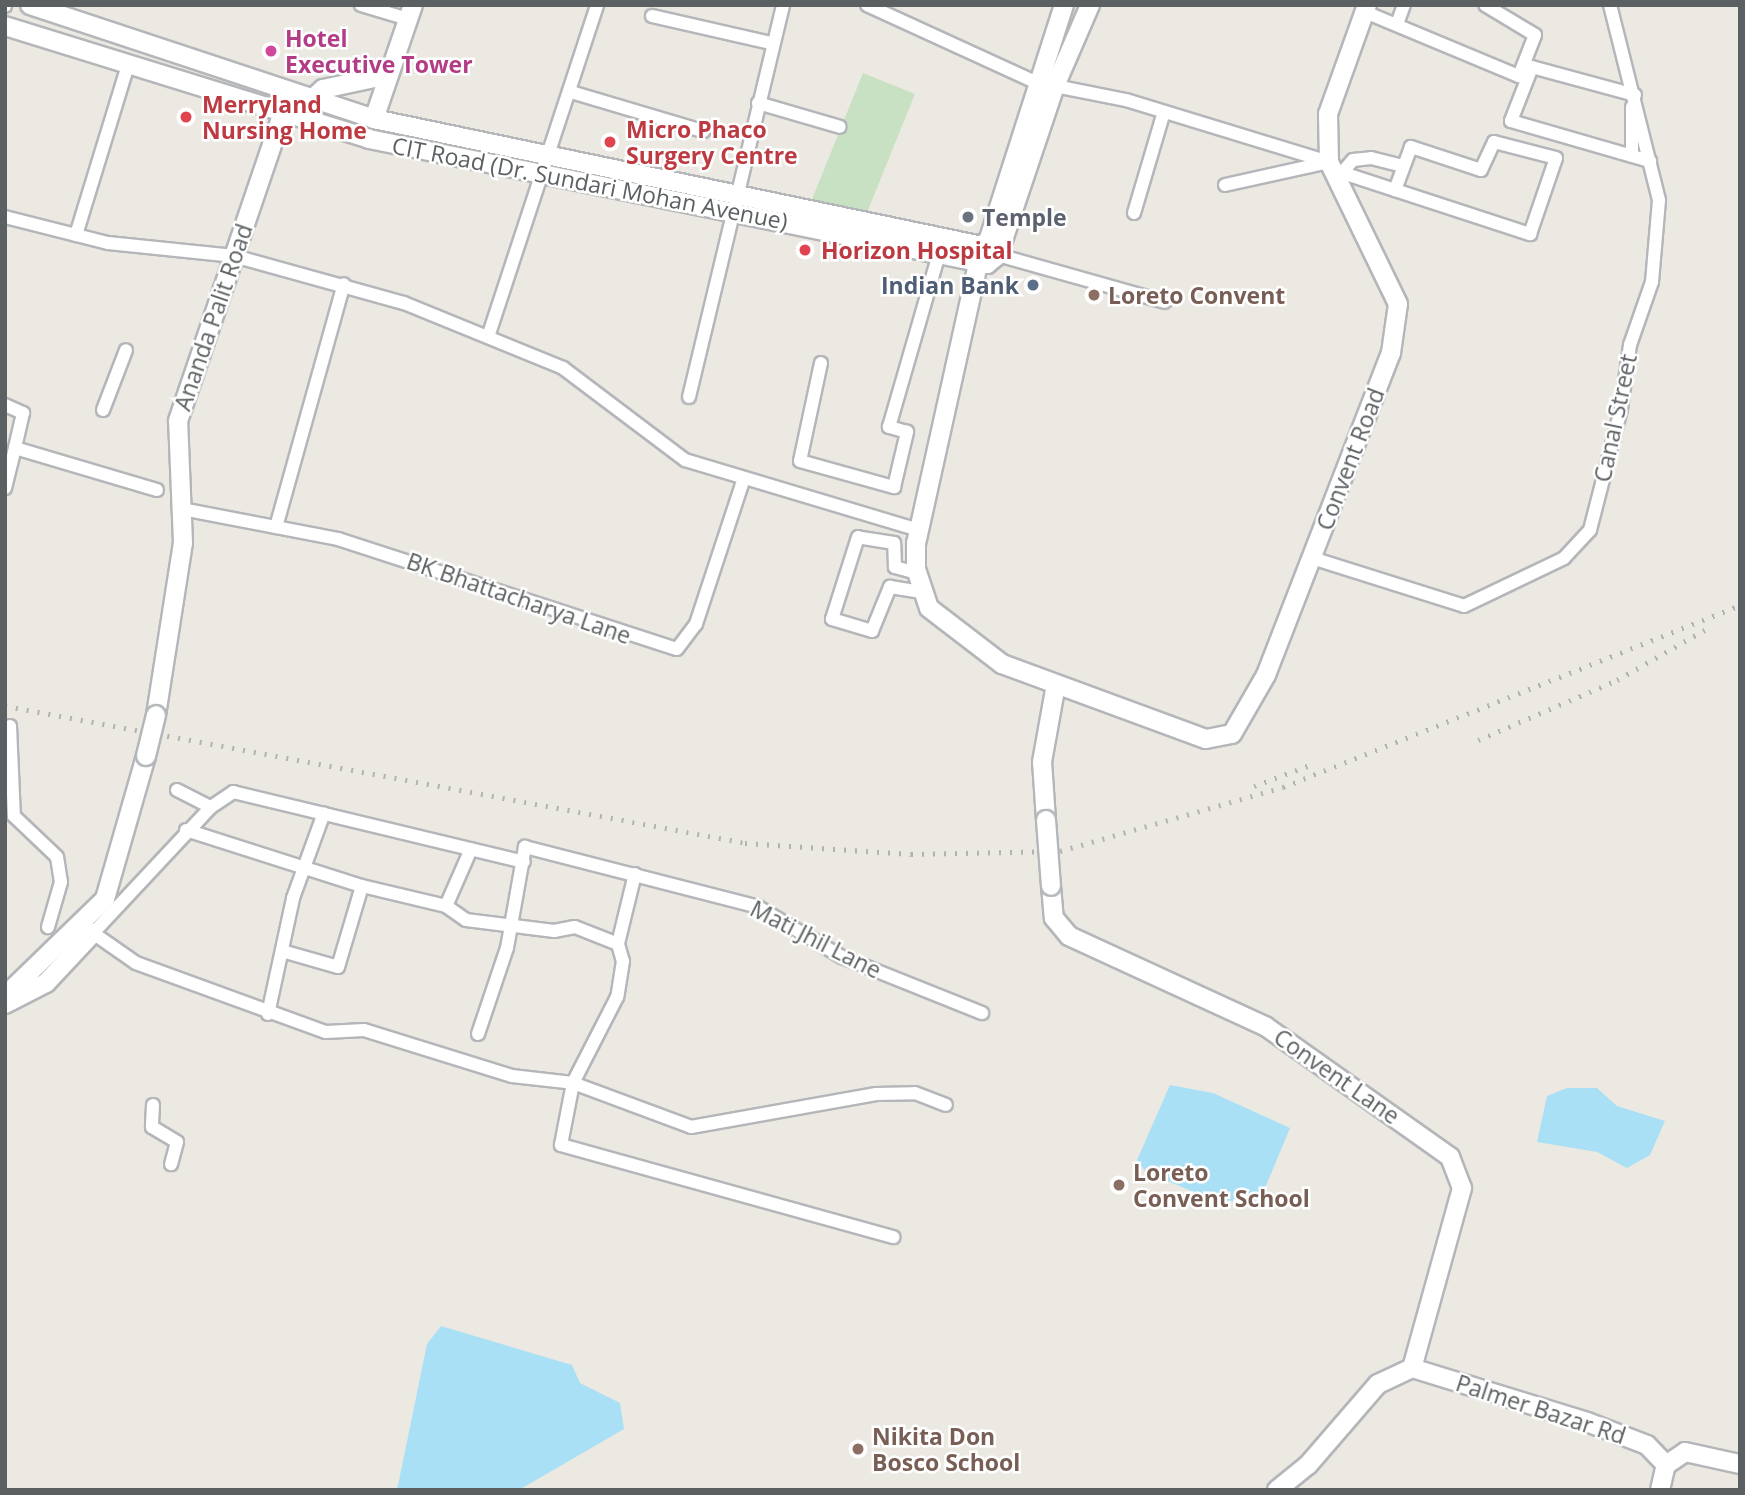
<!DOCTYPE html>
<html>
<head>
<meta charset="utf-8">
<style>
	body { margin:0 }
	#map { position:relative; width:1745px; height:1495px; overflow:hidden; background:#ece9e3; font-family:"Open Sans",sans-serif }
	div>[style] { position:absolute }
	.green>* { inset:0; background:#c7e1c2; transform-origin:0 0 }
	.water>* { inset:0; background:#aae0f5 }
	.roads { filter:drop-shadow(2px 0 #b4b6b9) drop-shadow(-2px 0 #b4b6b9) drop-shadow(0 2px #b4b6b9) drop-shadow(0 -2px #b4b6b9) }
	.street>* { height:12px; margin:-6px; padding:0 6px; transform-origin:6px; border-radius:6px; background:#fff }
	.secondary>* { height:18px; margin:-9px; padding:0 9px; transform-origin:9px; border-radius:9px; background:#fff }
	.rail>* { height:4.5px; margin-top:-2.25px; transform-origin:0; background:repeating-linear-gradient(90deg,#b1b2b2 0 2px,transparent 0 11px) }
	.bridges { filter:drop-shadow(2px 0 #b2b7b9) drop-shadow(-2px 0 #b2b7b9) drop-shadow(0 2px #b2b7b9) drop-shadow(0 -2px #b2b7b9) }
	.secondary-bridge>* { height:18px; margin:-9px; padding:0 9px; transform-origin:9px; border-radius:9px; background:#fff }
	.dots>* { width:19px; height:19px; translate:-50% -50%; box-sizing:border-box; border:4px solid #fff; border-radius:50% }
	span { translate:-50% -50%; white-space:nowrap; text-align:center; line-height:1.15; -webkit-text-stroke:5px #fff; paint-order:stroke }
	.hotel-label { font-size:23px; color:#b23c85; font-weight:700 }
	.left { translate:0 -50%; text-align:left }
	.health-label { font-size:23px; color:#be3a42; font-weight:700 }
	.street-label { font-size:23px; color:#5b6062 }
	.worship-label { font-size:23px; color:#5b616d; font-weight:700 }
	.service-label { font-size:23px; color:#4e5e75; font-weight:700 }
	.right { translate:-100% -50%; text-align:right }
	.education-label { font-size:23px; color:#785e54; font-weight:700 }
	.frame { position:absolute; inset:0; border:7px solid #5b6062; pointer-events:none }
</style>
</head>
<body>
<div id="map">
	<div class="green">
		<i style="left:863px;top:73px;width:56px;height:141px;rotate:22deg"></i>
	</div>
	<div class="water">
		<i style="clip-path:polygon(1170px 1085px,1213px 1093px,1290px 1128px,1263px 1193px,1250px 1205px,1201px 1195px,1146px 1172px,1137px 1160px)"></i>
		<i style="clip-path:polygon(1567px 1088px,1597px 1088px,1617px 1106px,1665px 1121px,1650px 1155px,1627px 1168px,1597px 1152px,1537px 1142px,1547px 1096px)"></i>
		<i style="clip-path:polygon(441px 1326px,572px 1365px,580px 1383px,620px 1403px,624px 1429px,519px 1490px,397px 1490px,427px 1344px)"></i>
	</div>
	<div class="roads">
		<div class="street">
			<i style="left:361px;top:5px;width:49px;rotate:16.6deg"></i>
			<i style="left:867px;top:5px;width:185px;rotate:24.6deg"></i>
			<i style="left:1035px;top:82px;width:93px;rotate:11.2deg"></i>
			<i style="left:1126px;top:100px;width:212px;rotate:17deg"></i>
			<i style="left:5px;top:6px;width:1px;rotate:-90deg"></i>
			<i style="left:1365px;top:12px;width:167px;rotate:22.6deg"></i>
			<i style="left:1519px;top:76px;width:44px;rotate:-68.7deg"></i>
			<i style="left:1535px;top:35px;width:58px;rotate:-149deg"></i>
			<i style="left:652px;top:16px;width:122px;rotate:12.8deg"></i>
			<i style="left:1397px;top:24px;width:20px;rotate:-70deg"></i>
			<i style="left:571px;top:92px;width:138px;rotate:16.5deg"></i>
			<i style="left:1635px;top:95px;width:107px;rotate:-164.8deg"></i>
			<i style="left:1532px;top:67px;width:58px;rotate:111.3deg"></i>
			<i style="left:1511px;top:121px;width:145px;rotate:16.1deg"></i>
			<i style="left:758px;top:103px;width:85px;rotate:16.3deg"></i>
			<i style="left:1632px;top:107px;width:49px;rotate:90deg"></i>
			<i style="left:1346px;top:174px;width:194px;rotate:18.1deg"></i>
			<i style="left:1530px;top:234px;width:80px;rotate:-71.1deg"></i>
			<i style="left:1556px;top:158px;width:64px;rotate:-165.5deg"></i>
			<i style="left:1494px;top:142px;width:31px;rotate:115deg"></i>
			<i style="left:1481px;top:170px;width:74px;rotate:-161.8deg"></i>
			<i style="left:1411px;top:147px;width:46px;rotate:110.4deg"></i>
			<i style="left:1340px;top:175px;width:20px;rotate:-49deg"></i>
			<i style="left:1353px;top:160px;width:18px;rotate:-6deg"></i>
			<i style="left:1371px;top:158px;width:33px;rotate:14deg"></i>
			<i style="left:1225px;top:185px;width:107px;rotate:-12.5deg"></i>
			<i style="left:1134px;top:213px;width:105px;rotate:-73.5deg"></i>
			<i style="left:5px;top:217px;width:106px;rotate:14.2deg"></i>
			<i style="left:108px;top:243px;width:127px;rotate:5.9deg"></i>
			<i style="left:234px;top:256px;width:176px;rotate:15.5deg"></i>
			<i style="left:404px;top:303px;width:172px;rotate:22.2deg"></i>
			<i style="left:563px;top:368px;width:153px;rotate:37deg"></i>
			<i style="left:685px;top:460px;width:244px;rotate:16.7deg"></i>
			<i style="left:76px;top:235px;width:175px;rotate:-73deg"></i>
			<i style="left:998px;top:255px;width:173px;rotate:15.7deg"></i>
			<i style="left:489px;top:334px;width:346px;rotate:-71.8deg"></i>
			<i style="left:821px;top:363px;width:100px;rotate:102.1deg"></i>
			<i style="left:800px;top:461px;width:98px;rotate:15.5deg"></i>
			<i style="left:894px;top:487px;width:57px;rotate:-76.7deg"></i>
			<i style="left:907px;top:432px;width:19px;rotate:-164deg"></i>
			<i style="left:889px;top:427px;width:180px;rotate:-73.9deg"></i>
			<i style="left:689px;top:397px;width:403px;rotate:-76.5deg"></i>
			<i style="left:5px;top:405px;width:20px;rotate:24deg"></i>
			<i style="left:23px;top:413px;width:36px;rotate:103deg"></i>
			<i style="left:15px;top:448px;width:148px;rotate:16.5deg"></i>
			<i style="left:103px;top:410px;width:64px;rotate:-69deg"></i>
			<i style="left:5px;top:488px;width:41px;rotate:-76deg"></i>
			<i style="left:182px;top:509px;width:159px;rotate:10.9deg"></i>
			<i style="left:338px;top:539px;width:356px;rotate:18deg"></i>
			<i style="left:677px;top:649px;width:31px;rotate:-53deg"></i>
			<i style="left:696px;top:624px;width:151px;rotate:-71.8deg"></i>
			<i style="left:276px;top:527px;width:252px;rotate:-74.4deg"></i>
			<i style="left:1312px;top:558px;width:159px;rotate:17.5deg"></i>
			<i style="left:1464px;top:606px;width:111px;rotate:-25.6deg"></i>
			<i style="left:1564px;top:558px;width:38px;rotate:-47deg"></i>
			<i style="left:1590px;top:530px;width:125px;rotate:-75.6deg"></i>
			<i style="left:1621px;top:409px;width:65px;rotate:-82deg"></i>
			<i style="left:1630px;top:345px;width:67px;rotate:-70.8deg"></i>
			<i style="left:1652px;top:282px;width:82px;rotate:-85.1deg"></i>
			<i style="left:1659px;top:200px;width:201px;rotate:-104.1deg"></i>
			<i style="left:917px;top:573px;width:23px;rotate:-165deg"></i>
			<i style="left:895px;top:567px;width:24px;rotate:-92deg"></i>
			<i style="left:894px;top:543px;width:36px;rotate:-171deg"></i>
			<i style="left:858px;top:537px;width:86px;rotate:107.6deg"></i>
			<i style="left:832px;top:619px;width:42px;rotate:16.7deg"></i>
			<i style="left:872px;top:631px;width:48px;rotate:-67.8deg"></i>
			<i style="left:890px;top:587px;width:32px;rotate:9deg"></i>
			<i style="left:10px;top:726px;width:90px;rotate:87.5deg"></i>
			<i style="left:14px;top:816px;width:59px;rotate:43.6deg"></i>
			<i style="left:57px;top:857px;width:25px;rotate:81deg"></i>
			<i style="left:61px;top:882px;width:47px;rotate:106.1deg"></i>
			<i style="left:177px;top:790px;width:38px;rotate:27deg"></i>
			<i style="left:211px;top:807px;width:27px;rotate:-34deg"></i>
			<i style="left:233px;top:792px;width:299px;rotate:13.5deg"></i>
			<i style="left:211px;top:807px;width:173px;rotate:133.1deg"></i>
			<i style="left:93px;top:933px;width:52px;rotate:34.9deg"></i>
			<i style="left:136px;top:963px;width:202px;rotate:20deg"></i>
			<i style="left:326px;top:1032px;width:38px;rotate:-3deg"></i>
			<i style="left:364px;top:1030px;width:155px;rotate:17.3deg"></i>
			<i style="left:512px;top:1076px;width:61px;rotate:6.5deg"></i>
			<i style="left:573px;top:1083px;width:126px;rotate:20.4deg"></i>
			<i style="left:691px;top:1127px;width:188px;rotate:-10.1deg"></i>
			<i style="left:876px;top:1094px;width:39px;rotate:-1deg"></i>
			<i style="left:915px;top:1093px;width:33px;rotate:21deg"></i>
			<i style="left:186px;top:830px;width:185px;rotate:17.7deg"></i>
			<i style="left:362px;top:886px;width:86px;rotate:13.4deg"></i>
			<i style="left:446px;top:906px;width:24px;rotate:35deg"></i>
			<i style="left:466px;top:920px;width:89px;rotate:7.1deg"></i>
			<i style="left:554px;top:931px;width:21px;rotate:-11deg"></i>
			<i style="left:575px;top:927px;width:46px;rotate:21.6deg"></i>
			<i style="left:635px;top:874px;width:72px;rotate:103.7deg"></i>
			<i style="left:618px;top:944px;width:18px;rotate:74deg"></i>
			<i style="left:623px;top:961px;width:36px;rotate:99deg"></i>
			<i style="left:617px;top:997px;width:97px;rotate:117.1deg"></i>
			<i style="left:573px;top:1083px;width:63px;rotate:101deg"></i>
			<i style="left:561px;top:1145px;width:345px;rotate:15.5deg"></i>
			<i style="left:446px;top:906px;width:62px;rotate:-66.3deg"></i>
			<i style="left:282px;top:951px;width:58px;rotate:15.9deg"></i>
			<i style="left:338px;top:967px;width:84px;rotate:-73.5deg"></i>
			<i style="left:268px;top:1014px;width:119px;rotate:-77.8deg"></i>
			<i style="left:293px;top:898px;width:90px;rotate:-70deg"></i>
			<i style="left:478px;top:1034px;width:91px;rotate:-71.4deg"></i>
			<i style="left:507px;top:948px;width:103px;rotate:-79.9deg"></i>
			<i style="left:525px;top:847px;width:241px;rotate:14.4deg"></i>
			<i style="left:758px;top:907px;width:98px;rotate:30.8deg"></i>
			<i style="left:842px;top:957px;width:151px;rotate:21.8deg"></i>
			<i style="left:153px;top:1105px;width:22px;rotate:93deg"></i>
			<i style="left:152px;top:1127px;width:29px;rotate:31deg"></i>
			<i style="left:177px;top:1142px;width:23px;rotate:105deg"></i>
		</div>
		<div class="secondary">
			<i style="left:30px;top:5px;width:362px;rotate:18.3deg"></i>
			<i style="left:374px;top:119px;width:621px;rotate:11.8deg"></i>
			<i style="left:1064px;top:5px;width:246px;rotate:107.8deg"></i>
			<i style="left:989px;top:239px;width:10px;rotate:135deg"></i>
			<i style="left:982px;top:246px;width:304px;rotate:102.5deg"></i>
			<i style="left:916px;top:543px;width:26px;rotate:90deg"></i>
			<i style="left:916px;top:569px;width:41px;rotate:71.6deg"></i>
			<i style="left:929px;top:608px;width:92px;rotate:37.5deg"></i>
			<i style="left:1002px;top:664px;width:217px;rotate:20.2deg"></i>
			<i style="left:1206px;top:739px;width:26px;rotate:-11deg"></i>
			<i style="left:1232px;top:734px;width:68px;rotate:-60deg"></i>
			<i style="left:1266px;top:675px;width:345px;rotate:-68.8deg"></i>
			<i style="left:1391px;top:353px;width:49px;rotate:-81.9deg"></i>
			<i style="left:1398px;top:304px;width:158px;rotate:-115.9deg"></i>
			<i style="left:1329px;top:162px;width:48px;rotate:-91.2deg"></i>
			<i style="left:1328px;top:114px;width:116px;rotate:-70.3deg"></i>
			<i style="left:5px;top:26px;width:381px;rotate:17.2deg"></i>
			<i style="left:369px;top:139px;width:631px;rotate:11.43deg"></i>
			<i style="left:987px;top:264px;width:14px;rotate:-39deg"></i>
			<i style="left:998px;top:255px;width:178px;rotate:-71.4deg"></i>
			<i style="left:1055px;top:86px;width:88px;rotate:-66.6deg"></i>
			<i style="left:312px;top:99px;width:15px;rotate:-42deg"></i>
			<i style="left:323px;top:89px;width:67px;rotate:-12deg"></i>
			<i style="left:374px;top:119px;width:120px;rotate:-71.1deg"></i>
			<i style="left:156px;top:715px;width:174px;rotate:-81.1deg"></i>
			<i style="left:183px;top:543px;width:122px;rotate:-92.3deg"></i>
			<i style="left:178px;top:421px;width:338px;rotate:-71.2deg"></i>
			<i style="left:1046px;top:820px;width:58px;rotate:-93.9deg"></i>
			<i style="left:1042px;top:762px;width:79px;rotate:-79.8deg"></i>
			<i style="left:1051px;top:886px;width:32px;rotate:85deg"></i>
			<i style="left:1054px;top:918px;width:23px;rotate:50deg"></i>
			<i style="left:1069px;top:936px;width:216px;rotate:24.7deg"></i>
			<i style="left:1265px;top:1026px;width:227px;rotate:35.3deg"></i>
			<i style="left:1450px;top:1157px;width:33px;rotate:69deg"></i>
			<i style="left:1462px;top:1188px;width:187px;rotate:105.5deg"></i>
			<i style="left:5px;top:996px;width:139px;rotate:-44.1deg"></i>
			<i style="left:105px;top:899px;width:149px;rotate:-74deg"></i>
			<i style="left:5px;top:1004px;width:46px;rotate:-27.1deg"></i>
			<i style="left:46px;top:983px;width:69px;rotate:-46.8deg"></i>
			<i style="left:1412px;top:1368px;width:183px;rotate:17.1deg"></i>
			<i style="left:1587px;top:1422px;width:64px;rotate:21deg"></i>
			<i style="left:1647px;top:1445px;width:28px;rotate:46deg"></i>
			<i style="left:1666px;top:1465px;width:23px;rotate:-34deg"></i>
			<i style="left:1685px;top:1452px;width:56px;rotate:12.3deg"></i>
			<i style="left:1277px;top:1490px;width:40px;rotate:-39deg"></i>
			<i style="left:1308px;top:1465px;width:107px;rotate:-49.2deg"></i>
			<i style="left:1378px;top:1384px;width:38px;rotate:-25deg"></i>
			<i style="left:1660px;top:1490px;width:26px;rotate:-77deg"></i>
		</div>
	</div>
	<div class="rail">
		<i style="left:5px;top:706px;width:753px;rotate:10.49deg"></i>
		<i style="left:745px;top:843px;width:166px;rotate:3.8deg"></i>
		<i style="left:911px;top:854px;width:149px;rotate:-1.2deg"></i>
		<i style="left:1060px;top:851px;width:232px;rotate:-16deg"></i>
		<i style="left:1283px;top:787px;width:492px;rotate:-21.7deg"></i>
		<i style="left:1478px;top:740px;width:151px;rotate:-23.3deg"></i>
		<i style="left:1617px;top:680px;width:107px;rotate:-29.7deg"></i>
		<i style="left:1254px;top:786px;width:60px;rotate:-20.6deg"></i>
	</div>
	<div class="bridges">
		<div class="secondary-bridge">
			<i style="left:146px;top:756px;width:42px;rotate:-76.3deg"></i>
			<i style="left:1046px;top:820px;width:66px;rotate:85.7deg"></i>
		</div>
	</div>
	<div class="dots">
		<i style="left:271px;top:51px;background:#d1479c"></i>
		<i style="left:186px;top:117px;background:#e0444e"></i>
		<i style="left:610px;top:142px;background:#e0444e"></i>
		<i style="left:968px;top:217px;background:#6b7280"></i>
		<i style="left:805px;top:250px;background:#e0444e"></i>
		<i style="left:1033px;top:285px;background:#5c6f8a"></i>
		<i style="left:1094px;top:295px;background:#8d6e63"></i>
		<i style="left:1119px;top:1185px;background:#8d6e63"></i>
		<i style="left:858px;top:1449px;background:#8d6e63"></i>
	</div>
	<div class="hotel-label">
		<span class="left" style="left:285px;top:51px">Hotel<br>Executive Tower</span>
	</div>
	<div class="health-label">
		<span class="left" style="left:202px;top:117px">Merryland<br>Nursing Home</span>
		<span class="left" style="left:626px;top:142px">Micro Phaco<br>Surgery Centre</span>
		<span class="left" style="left:821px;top:250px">Horizon Hospital</span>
	</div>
	<div class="street-label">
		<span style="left:590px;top:183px;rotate:11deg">CIT Road (Dr. Sundari Mohan Avenue)</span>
		<span style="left:213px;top:317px;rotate:-71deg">Ananda Palit Road</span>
		<span style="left:1615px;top:418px;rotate:-78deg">Canal Street</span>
		<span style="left:1350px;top:459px;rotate:-69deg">Convent Road</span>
		<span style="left:519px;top:598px;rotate:19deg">BK Bhattacharya Lane</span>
		<span style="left:816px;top:939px;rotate:27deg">Mati Jhil Lane</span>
		<span style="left:1337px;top:1076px;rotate:35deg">Convent Lane</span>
		<span style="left:1541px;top:1409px;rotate:18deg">Palmer Bazar Rd</span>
	</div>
	<div class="worship-label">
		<span class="left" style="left:982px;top:217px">Temple</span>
	</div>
	<div class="service-label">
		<span class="right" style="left:1019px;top:285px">Indian Bank</span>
	</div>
	<div class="education-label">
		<span class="left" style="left:1108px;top:295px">Loreto Convent</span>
		<span class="left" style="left:1133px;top:1185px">Loreto<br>Convent School</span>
		<span class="left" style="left:872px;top:1449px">Nikita Don<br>Bosco School</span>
	</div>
	<div class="frame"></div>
</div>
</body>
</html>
